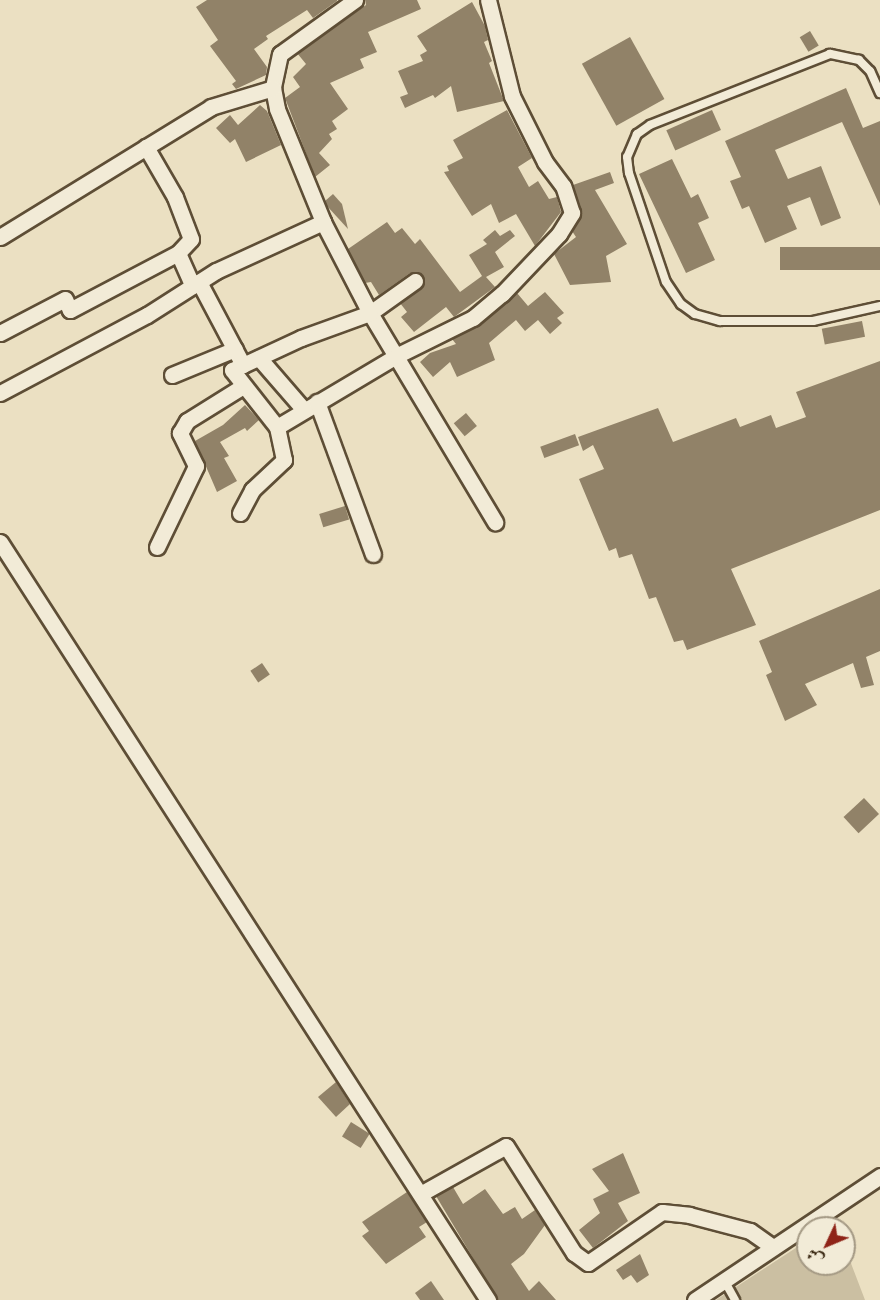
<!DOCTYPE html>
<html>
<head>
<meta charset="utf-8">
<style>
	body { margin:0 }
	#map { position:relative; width:880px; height:1300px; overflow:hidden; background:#ebe0c2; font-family:"Gentium Book Plus",Amiri,serif }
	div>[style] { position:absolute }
	.green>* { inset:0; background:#cbbfa2 }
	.building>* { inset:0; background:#918268; transform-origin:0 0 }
	.roads { filter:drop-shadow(2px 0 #5e4e36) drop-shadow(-2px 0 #5e4e36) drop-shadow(0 2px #5e4e36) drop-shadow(0 -2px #5e4e36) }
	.lane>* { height:8px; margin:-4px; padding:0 4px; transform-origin:4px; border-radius:4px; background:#f2ebd7 }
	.street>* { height:15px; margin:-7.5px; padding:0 7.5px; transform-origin:7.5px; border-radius:7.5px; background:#f2ebd7 }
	span { translate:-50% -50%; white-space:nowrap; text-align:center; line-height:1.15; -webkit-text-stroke:6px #f2ebd7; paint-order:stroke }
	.north { position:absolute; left:796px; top:1216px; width:60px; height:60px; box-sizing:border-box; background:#f2ebd7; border:2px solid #a49984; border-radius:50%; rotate:226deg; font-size:16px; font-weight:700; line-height:24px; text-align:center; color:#2f1d07 }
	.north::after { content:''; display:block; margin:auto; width:21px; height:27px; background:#8f2418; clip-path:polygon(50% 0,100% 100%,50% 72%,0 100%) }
</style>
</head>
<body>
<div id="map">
	<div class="green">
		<i style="clip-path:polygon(808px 1240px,808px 1264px,844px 1264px,844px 1245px,865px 1300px,716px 1300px)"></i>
	</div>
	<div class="building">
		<i style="clip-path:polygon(207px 0,337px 0,337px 1px,313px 18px,307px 10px,266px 36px,268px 39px,254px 49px,267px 67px,266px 75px,236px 89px,232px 84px,236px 81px,210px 46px,218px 40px,196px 7px)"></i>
		<i style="clip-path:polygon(365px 0,417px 0,421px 9px,368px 32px,377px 52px,360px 59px,364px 68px,330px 83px,348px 109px,332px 121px,337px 129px,329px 134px,332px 139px,319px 153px,330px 165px,315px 177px,285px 98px,300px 87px,293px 77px,306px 64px,297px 53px,366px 5px)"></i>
		<i style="clip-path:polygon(472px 2px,485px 26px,488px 40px,484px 42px,492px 61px,489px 63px,504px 101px,457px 112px,451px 86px,435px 98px,433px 95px,405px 108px,400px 97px,408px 94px,398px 71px,423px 61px,420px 55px,427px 51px,417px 36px)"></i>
		<i style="left:810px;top:31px;width:17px;height:12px;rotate:59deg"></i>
		<i style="left:630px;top:37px;width:71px;height:55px;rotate:61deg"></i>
		<i style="clip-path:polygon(846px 88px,863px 128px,880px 121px,880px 206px,842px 122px,775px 150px,788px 179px,821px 166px,841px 218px,821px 226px,810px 197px,787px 206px,797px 229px,765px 243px,749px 206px,742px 209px,730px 181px,741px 177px,725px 141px)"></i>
		<i style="clip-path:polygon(260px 105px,267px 111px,281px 145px,246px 162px,235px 139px,230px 143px,216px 128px,230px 115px,238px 125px)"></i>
		<i style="clip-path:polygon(507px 110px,532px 158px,518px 167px,529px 187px,538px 181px,549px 199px,557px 197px,561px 212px,535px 246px,516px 214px,499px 223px,491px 204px,472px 216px,444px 172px,449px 171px,447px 166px,463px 158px,453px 140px)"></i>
		<i style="left:712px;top:110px;width:22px;height:50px;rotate:66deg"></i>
		<i style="clip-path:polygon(672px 159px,691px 198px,698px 194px,709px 218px,698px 223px,715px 260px,686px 273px,639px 174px)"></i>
		<i style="clip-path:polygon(610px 172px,614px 183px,595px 190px,627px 244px,606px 256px,611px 282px,570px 285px,554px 254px,576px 237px,572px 231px,582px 214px,573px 185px)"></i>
		<i style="clip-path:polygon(333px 194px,342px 204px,348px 229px,327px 206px,325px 201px)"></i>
		<i style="clip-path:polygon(387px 222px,395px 233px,402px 228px,415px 244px,420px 239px,460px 292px,482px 276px,469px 255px,487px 244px,483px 240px,495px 230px,500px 236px,510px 230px,515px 236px,495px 252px,504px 267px,486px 277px,495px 287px,454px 317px,446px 307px,414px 332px,401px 317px,407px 312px,400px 303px,424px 286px,423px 275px,410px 273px,379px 295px,371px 282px,365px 283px,348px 249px)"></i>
		<i style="left:880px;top:247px;width:23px;height:100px;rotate:90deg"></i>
		<i style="clip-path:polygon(545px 292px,564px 313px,557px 318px,562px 323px,550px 334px,538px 320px,525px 331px,516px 320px,489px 343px,495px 360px,457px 377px,450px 362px,433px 377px,420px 362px,430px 353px,456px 344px,452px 339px,479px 326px,517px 293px,528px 306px)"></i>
		<i style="left:862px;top:321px;width:16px;height:41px;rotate:79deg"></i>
		<i style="clip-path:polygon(880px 361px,880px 510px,731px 569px,756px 625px,687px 650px,683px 640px,674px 642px,656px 597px,649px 599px,632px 554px,619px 558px,616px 548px,609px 551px,579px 479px,604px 469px,593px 445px,583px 451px,578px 437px,658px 408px,673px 442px,736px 418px,740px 427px,771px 415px,776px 428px,806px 417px,796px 392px)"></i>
		<i style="clip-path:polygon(245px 405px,259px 420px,247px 431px,245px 428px,220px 442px,229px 456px,224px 458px,237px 481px,217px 492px,195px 441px,223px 425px)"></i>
		<i style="left:466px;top:413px;width:17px;height:16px;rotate:50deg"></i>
		<i style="left:575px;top:434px;width:12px;height:37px;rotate:70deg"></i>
		<i style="left:345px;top:506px;width:14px;height:27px;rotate:73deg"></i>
		<i style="clip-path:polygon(880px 589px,880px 651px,866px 657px,874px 685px,861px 688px,853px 663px,805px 684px,817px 705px,785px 721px,766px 675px,772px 672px,759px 641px)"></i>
		<i style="left:262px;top:663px;width:14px;height:14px;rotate:56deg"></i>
		<i style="left:864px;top:798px;width:22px;height:28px;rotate:47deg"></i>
		<i style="clip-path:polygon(336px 1082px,350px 1104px,336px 1117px,318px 1097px)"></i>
		<i style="left:351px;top:1122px;width:22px;height:17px;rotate:32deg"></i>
		<i style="clip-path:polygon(623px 1153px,640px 1193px,618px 1203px,628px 1221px,593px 1248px,579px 1230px,600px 1213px,593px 1199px,609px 1191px,592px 1169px)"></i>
		<i style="clip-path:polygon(453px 1187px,463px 1204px,485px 1189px,503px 1214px,515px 1207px,522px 1219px,535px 1210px,545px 1225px,524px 1254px,511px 1264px,529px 1291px,539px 1281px,556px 1300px,498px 1300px,436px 1196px)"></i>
		<i style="clip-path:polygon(407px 1192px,427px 1222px,419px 1227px,426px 1237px,386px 1264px,362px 1236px,369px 1231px,362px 1222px)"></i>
		<i style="clip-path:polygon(640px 1254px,649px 1275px,637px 1283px,631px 1275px,623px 1280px,616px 1270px)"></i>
		<i style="clip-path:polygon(431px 1281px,444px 1300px,420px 1300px,415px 1293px)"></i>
	</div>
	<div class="roads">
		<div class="lane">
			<i style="left:880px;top:93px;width:24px;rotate:-114deg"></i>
			<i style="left:870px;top:71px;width:16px;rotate:-135deg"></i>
			<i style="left:859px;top:60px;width:30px;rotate:-168deg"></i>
			<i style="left:830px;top:54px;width:193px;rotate:158.5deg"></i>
			<i style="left:650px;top:125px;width:16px;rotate:145deg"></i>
			<i style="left:637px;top:134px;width:25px;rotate:113deg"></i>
			<i style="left:627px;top:157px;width:16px;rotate:83deg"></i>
			<i style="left:629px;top:173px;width:115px;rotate:71.3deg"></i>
			<i style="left:666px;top:282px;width:27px;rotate:56deg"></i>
			<i style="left:681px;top:304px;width:17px;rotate:36deg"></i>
			<i style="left:695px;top:314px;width:26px;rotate:16deg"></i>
			<i style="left:720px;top:321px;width:93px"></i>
			<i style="left:813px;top:321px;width:69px;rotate:-12.6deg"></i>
			<i style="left:724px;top:1280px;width:23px;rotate:61deg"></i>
		</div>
		<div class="street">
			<i style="left:355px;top:0;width:92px;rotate:144.2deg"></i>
			<i style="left:280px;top:54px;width:35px;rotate:102deg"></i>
			<i style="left:273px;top:88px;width:21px;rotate:79deg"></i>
			<i style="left:277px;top:109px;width:122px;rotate:67.8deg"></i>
			<i style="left:323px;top:222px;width:102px;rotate:62.7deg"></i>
			<i style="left:370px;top:313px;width:244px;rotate:59.1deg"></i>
			<i style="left:0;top:237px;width:248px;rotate:-31.6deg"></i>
			<i style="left:211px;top:107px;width:65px;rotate:-17deg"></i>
			<i style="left:178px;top:253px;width:36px;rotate:66deg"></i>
			<i style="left:415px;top:281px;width:55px;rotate:144.6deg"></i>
			<i style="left:370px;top:313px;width:73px;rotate:160.1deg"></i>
			<i style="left:301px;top:338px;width:76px;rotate:155.1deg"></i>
			<i style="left:232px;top:370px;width:73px;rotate:51.7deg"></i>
			<i style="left:277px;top:427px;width:139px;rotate:-30.8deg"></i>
			<i style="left:396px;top:356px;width:86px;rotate:-26.3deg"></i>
			<i style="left:473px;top:318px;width:38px;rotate:-40deg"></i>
			<i style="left:502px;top:294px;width:83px;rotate:-46.5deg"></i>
			<i style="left:559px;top:234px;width:25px;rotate:-58deg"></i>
			<i style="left:572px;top:213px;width:28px;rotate:-108deg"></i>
			<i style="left:563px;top:186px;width:30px;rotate:-127deg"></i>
			<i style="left:545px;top:162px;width:74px;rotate:-116.6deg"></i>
			<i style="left:512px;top:96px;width:99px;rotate:-104deg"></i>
			<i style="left:199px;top:282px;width:94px;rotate:62.1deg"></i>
			<i style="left:0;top:333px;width:73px;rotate:-27.6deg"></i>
			<i style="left:65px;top:299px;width:12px;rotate:66deg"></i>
			<i style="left:70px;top:310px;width:122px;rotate:-27.8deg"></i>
			<i style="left:178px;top:253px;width:19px;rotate:-47deg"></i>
			<i style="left:191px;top:239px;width:45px;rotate:-110.9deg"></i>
			<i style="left:175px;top:197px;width:58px;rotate:-120.1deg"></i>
			<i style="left:259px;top:358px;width:69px;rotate:49.1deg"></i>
			<i style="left:172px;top:375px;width:68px;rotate:-22.4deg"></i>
			<i style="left:0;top:393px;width:166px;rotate:-28deg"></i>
			<i style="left:147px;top:315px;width:82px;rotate:-32.5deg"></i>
			<i style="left:216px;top:271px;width:118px;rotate:-24.6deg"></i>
			<i style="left:317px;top:402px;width:162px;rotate:69.8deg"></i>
			<i style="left:240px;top:513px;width:26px;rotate:-62deg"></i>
			<i style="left:252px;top:490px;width:44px;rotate:-43.2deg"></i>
			<i style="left:284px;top:460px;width:34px;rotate:-102deg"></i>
			<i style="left:0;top:542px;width:902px;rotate:57.23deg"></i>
			<i style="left:157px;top:547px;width:90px;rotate:-64.3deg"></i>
			<i style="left:196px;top:466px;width:37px;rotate:-116deg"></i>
			<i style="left:180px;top:433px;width:14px;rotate:-60deg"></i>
			<i style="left:187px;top:421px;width:66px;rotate:-32deg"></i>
			<i style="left:422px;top:1193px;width:96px;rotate:-29.2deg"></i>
			<i style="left:506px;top:1146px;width:127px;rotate:57.6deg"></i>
			<i style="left:574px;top:1253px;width:17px;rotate:36deg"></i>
			<i style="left:588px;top:1263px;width:90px;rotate:-34.6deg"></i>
			<i style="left:662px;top:1212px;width:27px;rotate:6deg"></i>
			<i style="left:689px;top:1215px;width:63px;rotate:14.7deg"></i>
			<i style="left:750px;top:1231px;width:28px;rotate:35deg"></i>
			<i style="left:695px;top:1300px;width:223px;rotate:-33.8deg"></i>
		</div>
	</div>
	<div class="north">ش</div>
</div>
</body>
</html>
